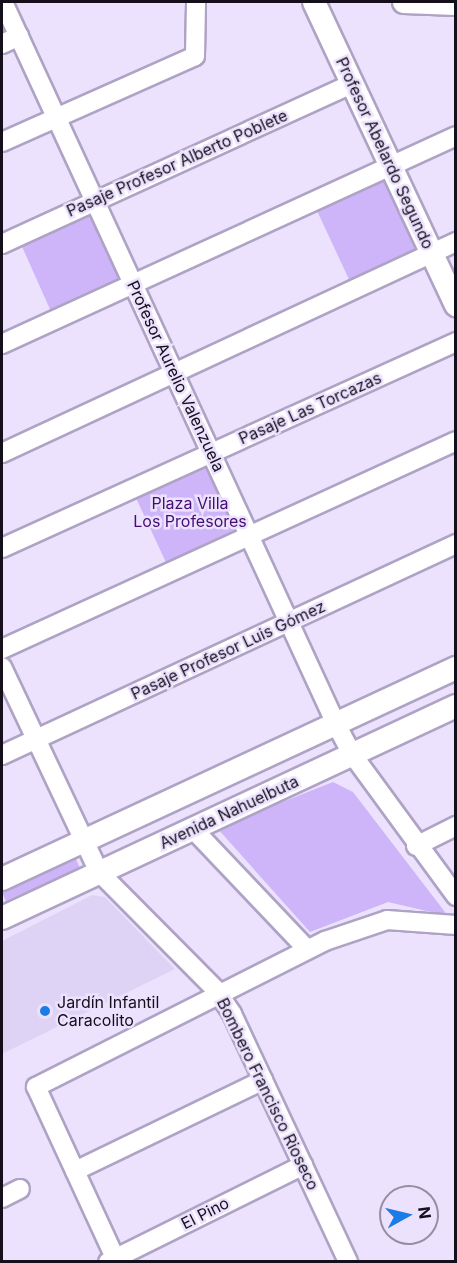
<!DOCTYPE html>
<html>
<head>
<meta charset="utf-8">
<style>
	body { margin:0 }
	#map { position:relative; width:457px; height:1263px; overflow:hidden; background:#ece2fe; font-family:Inter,sans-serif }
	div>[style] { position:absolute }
	.built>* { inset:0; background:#dfd3f5 }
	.green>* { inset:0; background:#ceb4f9; transform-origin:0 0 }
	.roads { filter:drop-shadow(2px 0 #afa3c5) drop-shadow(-2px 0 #afa3c5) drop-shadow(0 2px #afa3c5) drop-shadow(0 -2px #afa3c5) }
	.minor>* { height:18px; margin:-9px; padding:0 9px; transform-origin:9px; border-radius:9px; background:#fff }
	.tertiary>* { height:22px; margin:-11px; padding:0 11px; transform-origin:11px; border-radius:11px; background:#fff }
	.dots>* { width:16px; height:16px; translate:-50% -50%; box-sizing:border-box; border:3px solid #ece2fe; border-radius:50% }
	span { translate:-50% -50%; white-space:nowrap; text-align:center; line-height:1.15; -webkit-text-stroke:5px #ece2fe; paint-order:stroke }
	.street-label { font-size:16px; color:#140f1b }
	.park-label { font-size:16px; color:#440d74 }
	.poi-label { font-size:16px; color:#140f1b }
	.left { translate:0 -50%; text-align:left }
	.frame { position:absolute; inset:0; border:3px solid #140f1b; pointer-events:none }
	.north { position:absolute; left:379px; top:1185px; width:60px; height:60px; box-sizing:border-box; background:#ece2fe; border:2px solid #968ea3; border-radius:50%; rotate:82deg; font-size:16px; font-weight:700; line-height:24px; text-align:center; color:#140f1b }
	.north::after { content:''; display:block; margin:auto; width:21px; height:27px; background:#1b7ce5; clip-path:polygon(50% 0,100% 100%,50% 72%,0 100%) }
</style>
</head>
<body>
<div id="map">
	<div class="built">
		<i style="clip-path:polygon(92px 895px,105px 897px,175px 969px,2px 1054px,2px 941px)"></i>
	</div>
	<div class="green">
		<i style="left:391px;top:166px;width:96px;height:86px;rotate:65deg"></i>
		<i style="left:95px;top:199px;width:91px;height:86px;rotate:66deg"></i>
		<i style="left:211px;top:453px;width:91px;height:87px;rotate:65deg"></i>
		<i style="clip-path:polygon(333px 782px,353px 792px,448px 916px,388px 902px,310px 932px,217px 828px)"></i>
		<i style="left:75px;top:857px;width:12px;height:81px;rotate:66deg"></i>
	</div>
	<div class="roads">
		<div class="minor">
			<i style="left:3px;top:2px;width:795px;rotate:65.24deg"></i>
			<i style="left:336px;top:724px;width:34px;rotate:62deg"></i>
			<i style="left:352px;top:754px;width:176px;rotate:53.8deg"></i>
			<i style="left:2px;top:44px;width:19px;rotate:-25deg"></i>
			<i style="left:2px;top:142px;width:211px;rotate:-24deg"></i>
			<i style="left:195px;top:56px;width:54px;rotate:-88.9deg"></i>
			<i style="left:2px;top:244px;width:385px;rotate:-24.6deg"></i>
			<i style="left:2px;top:344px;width:499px;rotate:-24.6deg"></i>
			<i style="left:2px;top:453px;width:501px;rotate:-24.93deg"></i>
			<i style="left:2px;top:548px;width:499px;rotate:-24.4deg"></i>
			<i style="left:2px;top:649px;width:499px;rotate:-24.6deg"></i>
			<i style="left:2px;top:667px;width:227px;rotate:64.7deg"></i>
			<i style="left:99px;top:872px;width:166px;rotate:45.2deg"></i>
			<i style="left:216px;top:990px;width:29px;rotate:56deg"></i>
			<i style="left:232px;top:1014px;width:274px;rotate:64.9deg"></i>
			<i style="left:2px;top:755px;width:501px;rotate:-24.93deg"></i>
			<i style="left:193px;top:829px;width:166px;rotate:46.5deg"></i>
			<i style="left:416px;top:846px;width:45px;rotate:-26.6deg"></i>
			<i style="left:75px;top:1171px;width:209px;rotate:-25.8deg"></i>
			<i style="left:2px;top:1198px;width:20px;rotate:-27deg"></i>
			<i style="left:108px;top:1262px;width:218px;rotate:-26.4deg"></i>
			<i style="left:117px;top:1262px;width:193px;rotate:-114.8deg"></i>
			<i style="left:36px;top:1087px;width:324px;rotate:-26.8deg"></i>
			<i style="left:325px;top:941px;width:65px;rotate:-18.7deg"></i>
			<i style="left:387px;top:920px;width:69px;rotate:4.1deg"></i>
		</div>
		<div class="tertiary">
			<i style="left:314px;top:2px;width:335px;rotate:64.9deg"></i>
			<i style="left:404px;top:2px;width:52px;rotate:2.2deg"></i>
			<i style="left:2px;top:879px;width:501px;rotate:-24.93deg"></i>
			<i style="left:2px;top:918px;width:501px;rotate:-25.03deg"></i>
		</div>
	</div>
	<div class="dots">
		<i style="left:45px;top:1011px;background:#1b7ce5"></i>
	</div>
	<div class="street-label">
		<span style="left:385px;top:153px;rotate:65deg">Profesor Abelardo Segundo</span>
		<span style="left:177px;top:163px;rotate:-24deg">Pasaje Profesor Alberto Poblete</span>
		<span style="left:176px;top:376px;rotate:65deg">Profesor Aurelio Valenzuela</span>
		<span style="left:310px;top:408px;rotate:-24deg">Pasaje Las Torcazas</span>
		<span style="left:228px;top:650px;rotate:-25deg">Pasaje Profesor Luis Gómez</span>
		<span style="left:229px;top:812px;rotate:-25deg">Avenida Nahuelbuta</span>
		<span style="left:268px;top:1094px;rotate:64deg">Bombero Francisco Rioseco</span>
		<span style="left:205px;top:1213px;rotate:-27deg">El Pino</span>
	</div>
	<div class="park-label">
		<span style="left:190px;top:512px">Plaza Villa<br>Los Profesores</span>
	</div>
	<div class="poi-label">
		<span class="left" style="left:57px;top:1011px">Jardín Infantil<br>Caracolito</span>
	</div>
	<div class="frame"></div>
	<div class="north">N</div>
</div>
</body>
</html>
